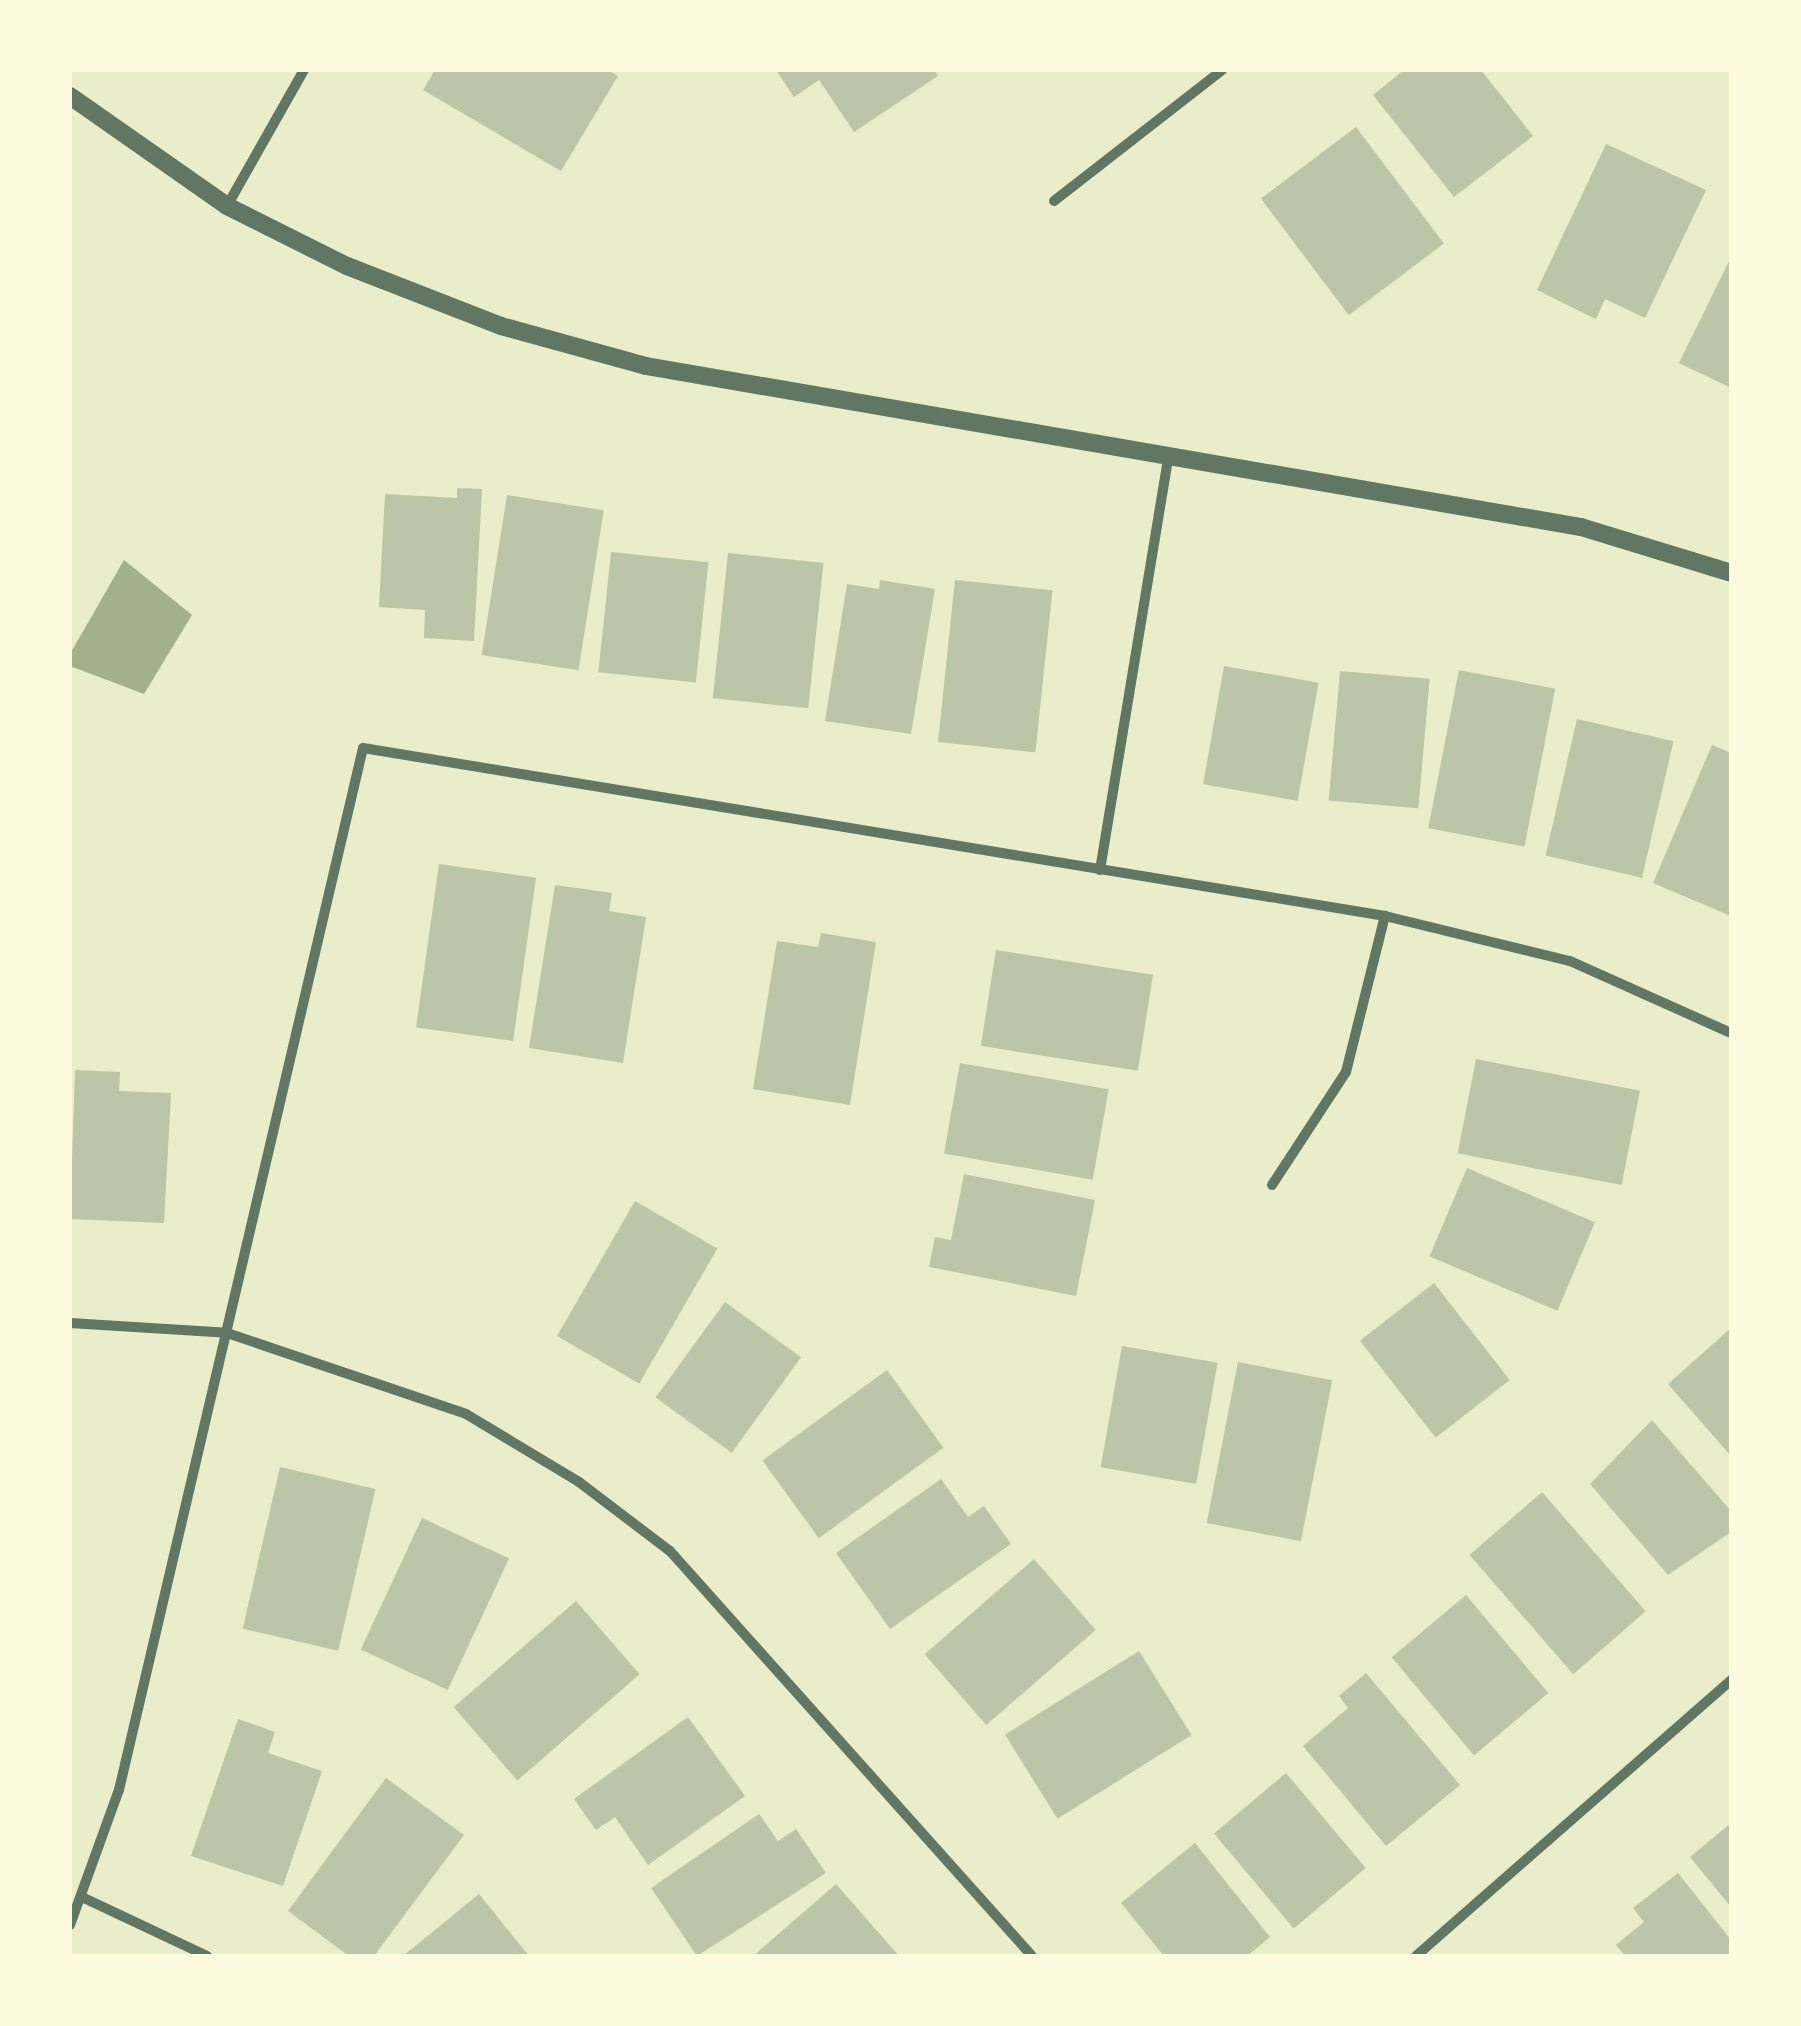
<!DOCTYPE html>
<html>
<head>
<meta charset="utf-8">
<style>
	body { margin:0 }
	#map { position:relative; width:1801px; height:2026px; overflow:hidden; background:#e9edc9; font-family:Mulish,sans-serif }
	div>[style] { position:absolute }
	.water>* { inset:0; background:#a3b18a }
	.building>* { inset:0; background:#bcc5a7; transform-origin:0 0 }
	.minor>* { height:10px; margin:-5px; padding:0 5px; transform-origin:5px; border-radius:5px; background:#617663 }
	.tertiary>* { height:18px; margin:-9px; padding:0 9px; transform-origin:9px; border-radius:9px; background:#617663 }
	span { translate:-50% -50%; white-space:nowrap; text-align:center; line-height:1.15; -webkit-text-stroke:9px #fefae0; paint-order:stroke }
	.frame { position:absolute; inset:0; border:72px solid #fefae0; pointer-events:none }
</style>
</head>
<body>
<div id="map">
	<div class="water">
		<i style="clip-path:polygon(124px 560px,192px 615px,144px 694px,70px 666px,70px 654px)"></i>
	</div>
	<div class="building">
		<i style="clip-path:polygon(435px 70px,608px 70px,618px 76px,561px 171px,423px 90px)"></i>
		<i style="clip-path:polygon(776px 70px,934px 70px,938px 76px,854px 132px,819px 80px,794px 97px)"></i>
		<i style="clip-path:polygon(1404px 70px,1481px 70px,1533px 136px,1454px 197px,1373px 95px)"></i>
		<i style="left:1356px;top:127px;width:146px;height:119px;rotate:53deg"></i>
		<i style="clip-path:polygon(1606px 144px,1706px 190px,1645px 318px,1605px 299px,1596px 319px,1537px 290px)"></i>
		<i style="clip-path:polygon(1731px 257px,1731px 388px,1679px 363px)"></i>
		<i style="clip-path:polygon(457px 488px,482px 489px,474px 641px,424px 638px,425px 610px,379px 607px,385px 494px,457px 498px)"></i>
		<i style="left:507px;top:495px;width:98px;height:162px;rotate:9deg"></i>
		<i style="left:611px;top:552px;width:98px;height:121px;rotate:6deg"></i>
		<i style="left:728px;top:553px;width:96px;height:146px;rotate:6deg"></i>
		<i style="clip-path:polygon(880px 580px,935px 589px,911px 734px,825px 721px,847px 584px,879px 589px)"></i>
		<i style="left:955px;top:580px;width:98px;height:163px;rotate:6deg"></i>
		<i style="left:1224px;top:666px;width:96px;height:120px;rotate:10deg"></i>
		<i style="left:1459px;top:670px;width:98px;height:161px;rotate:11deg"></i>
		<i style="left:1340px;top:671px;width:90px;height:130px;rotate:5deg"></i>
		<i style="left:1577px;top:719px;width:99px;height:140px;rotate:13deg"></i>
		<i style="clip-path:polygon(1712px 745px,1731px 753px,1731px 916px,1653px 883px)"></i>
		<i style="left:439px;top:864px;width:98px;height:165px;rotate:8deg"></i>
		<i style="clip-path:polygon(555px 885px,612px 893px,609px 911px,646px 917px,623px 1063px,529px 1048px)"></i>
		<i style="clip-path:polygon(821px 933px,876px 942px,850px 1105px,753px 1089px,777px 941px,818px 947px)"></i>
		<i style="left:996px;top:950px;width:159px;height:97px;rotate:9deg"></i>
		<i style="left:1476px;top:1059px;width:167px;height:96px;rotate:11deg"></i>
		<i style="left:960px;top:1063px;width:151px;height:92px;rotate:10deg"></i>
		<i style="clip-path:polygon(75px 1070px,120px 1072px,119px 1091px,171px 1093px,164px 1223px,70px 1219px)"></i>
		<i style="left:1467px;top:1168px;width:139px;height:96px;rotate:23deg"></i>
		<i style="clip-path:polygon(964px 1174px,1095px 1200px,1076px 1296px,929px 1267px,935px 1237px,951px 1240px)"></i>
		<i style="left:635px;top:1201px;width:95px;height:156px;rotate:30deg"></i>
		<i style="left:1434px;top:1283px;width:123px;height:94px;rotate:52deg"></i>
		<i style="left:725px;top:1302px;width:94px;height:118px;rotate:36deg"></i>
		<i style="clip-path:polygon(1731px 1328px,1731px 1456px,1668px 1384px)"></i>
		<i style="left:1122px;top:1346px;width:97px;height:123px;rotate:10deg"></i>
		<i style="left:1238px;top:1362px;width:96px;height:164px;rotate:11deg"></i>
		<i style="left:887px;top:1370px;width:96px;height:154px;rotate:54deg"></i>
		<i style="clip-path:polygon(1652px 1420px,1731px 1511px,1731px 1532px,1668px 1575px,1590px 1484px)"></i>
		<i style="left:280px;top:1467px;width:98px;height:166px;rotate:13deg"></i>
		<i style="clip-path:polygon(941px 1479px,968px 1517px,984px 1506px,1011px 1544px,890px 1629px,836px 1553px)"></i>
		<i style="left:1542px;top:1492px;width:158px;height:96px;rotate:49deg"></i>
		<i style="left:422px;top:1518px;width:96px;height:145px;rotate:25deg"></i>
		<i style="left:1034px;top:1559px;width:94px;height:145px;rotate:49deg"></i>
		<i style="left:1466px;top:1595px;width:128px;height:97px;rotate:50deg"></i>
		<i style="left:576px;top:1601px;width:97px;height:162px;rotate:49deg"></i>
		<i style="left:1139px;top:1651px;width:99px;height:158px;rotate:58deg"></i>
		<i style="clip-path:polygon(1366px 1673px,1460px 1785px,1386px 1846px,1303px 1746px,1348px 1708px,1339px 1696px)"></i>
		<i style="clip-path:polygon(688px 1717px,745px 1796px,648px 1865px,615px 1817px,596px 1830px,574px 1799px)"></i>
		<i style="clip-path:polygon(238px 1719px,275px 1732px,268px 1753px,322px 1771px,283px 1886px,191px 1856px)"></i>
		<i style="left:1286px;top:1773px;width:124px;height:94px;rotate:50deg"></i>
		<i style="clip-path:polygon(386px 1778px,464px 1835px,374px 1956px,349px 1956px,288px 1911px)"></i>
		<i style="clip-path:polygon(759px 1814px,778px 1841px,796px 1829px,826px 1873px,697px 1956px,651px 1888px)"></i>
		<i style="clip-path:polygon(1731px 1823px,1731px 1907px,1690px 1857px)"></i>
		<i style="clip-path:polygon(1195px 1843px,1270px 1937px,1247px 1956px,1164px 1956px,1121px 1903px)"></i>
		<i style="clip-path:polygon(1678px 1873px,1731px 1940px,1731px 1956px,1625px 1956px,1616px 1945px,1644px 1922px,1633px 1908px)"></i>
		<i style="clip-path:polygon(836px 1884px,899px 1956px,753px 1956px)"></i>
		<i style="clip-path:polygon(479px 1894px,529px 1956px,403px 1956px)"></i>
	</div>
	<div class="minor">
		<i style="left:1054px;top:201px;width:213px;rotate:-37.9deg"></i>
		<i style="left:227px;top:206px;width:156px;rotate:-60.5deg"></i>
		<i style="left:1100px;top:870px;width:423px;rotate:-80.6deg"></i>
		<i style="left:1272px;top:1185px;width:135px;rotate:-56.8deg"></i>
		<i style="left:1346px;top:1072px;width:161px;rotate:-76deg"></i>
		<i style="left:70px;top:1323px;width:157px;rotate:3.6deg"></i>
		<i style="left:227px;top:1333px;width:252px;rotate:18.7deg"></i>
		<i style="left:466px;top:1414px;width:132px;rotate:31deg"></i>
		<i style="left:579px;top:1482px;width:114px;rotate:37.2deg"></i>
		<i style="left:670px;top:1551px;width:543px;rotate:48.21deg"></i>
		<i style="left:84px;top:1898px;width:136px;rotate:25.2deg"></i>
		<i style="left:70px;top:1925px;width:144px;rotate:-70.1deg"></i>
		<i style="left:119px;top:1790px;width:1070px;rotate:-76.82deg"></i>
		<i style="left:363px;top:748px;width:1036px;rotate:9.33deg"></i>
		<i style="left:1385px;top:916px;width:190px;rotate:13.7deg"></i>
		<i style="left:1570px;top:961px;width:176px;rotate:24.1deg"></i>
		<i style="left:1416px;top:1956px;width:419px;rotate:-41.2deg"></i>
	</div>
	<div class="tertiary">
		<i style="left:70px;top:96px;width:192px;rotate:35deg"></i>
		<i style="left:227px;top:206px;width:134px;rotate:26.6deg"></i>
		<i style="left:347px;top:266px;width:165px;rotate:21.3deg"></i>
		<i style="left:501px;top:326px;width:150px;rotate:15.4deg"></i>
		<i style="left:646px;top:366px;width:949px;rotate:9.77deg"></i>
		<i style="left:1581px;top:527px;width:157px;rotate:17deg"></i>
	</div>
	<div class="frame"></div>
</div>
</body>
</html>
